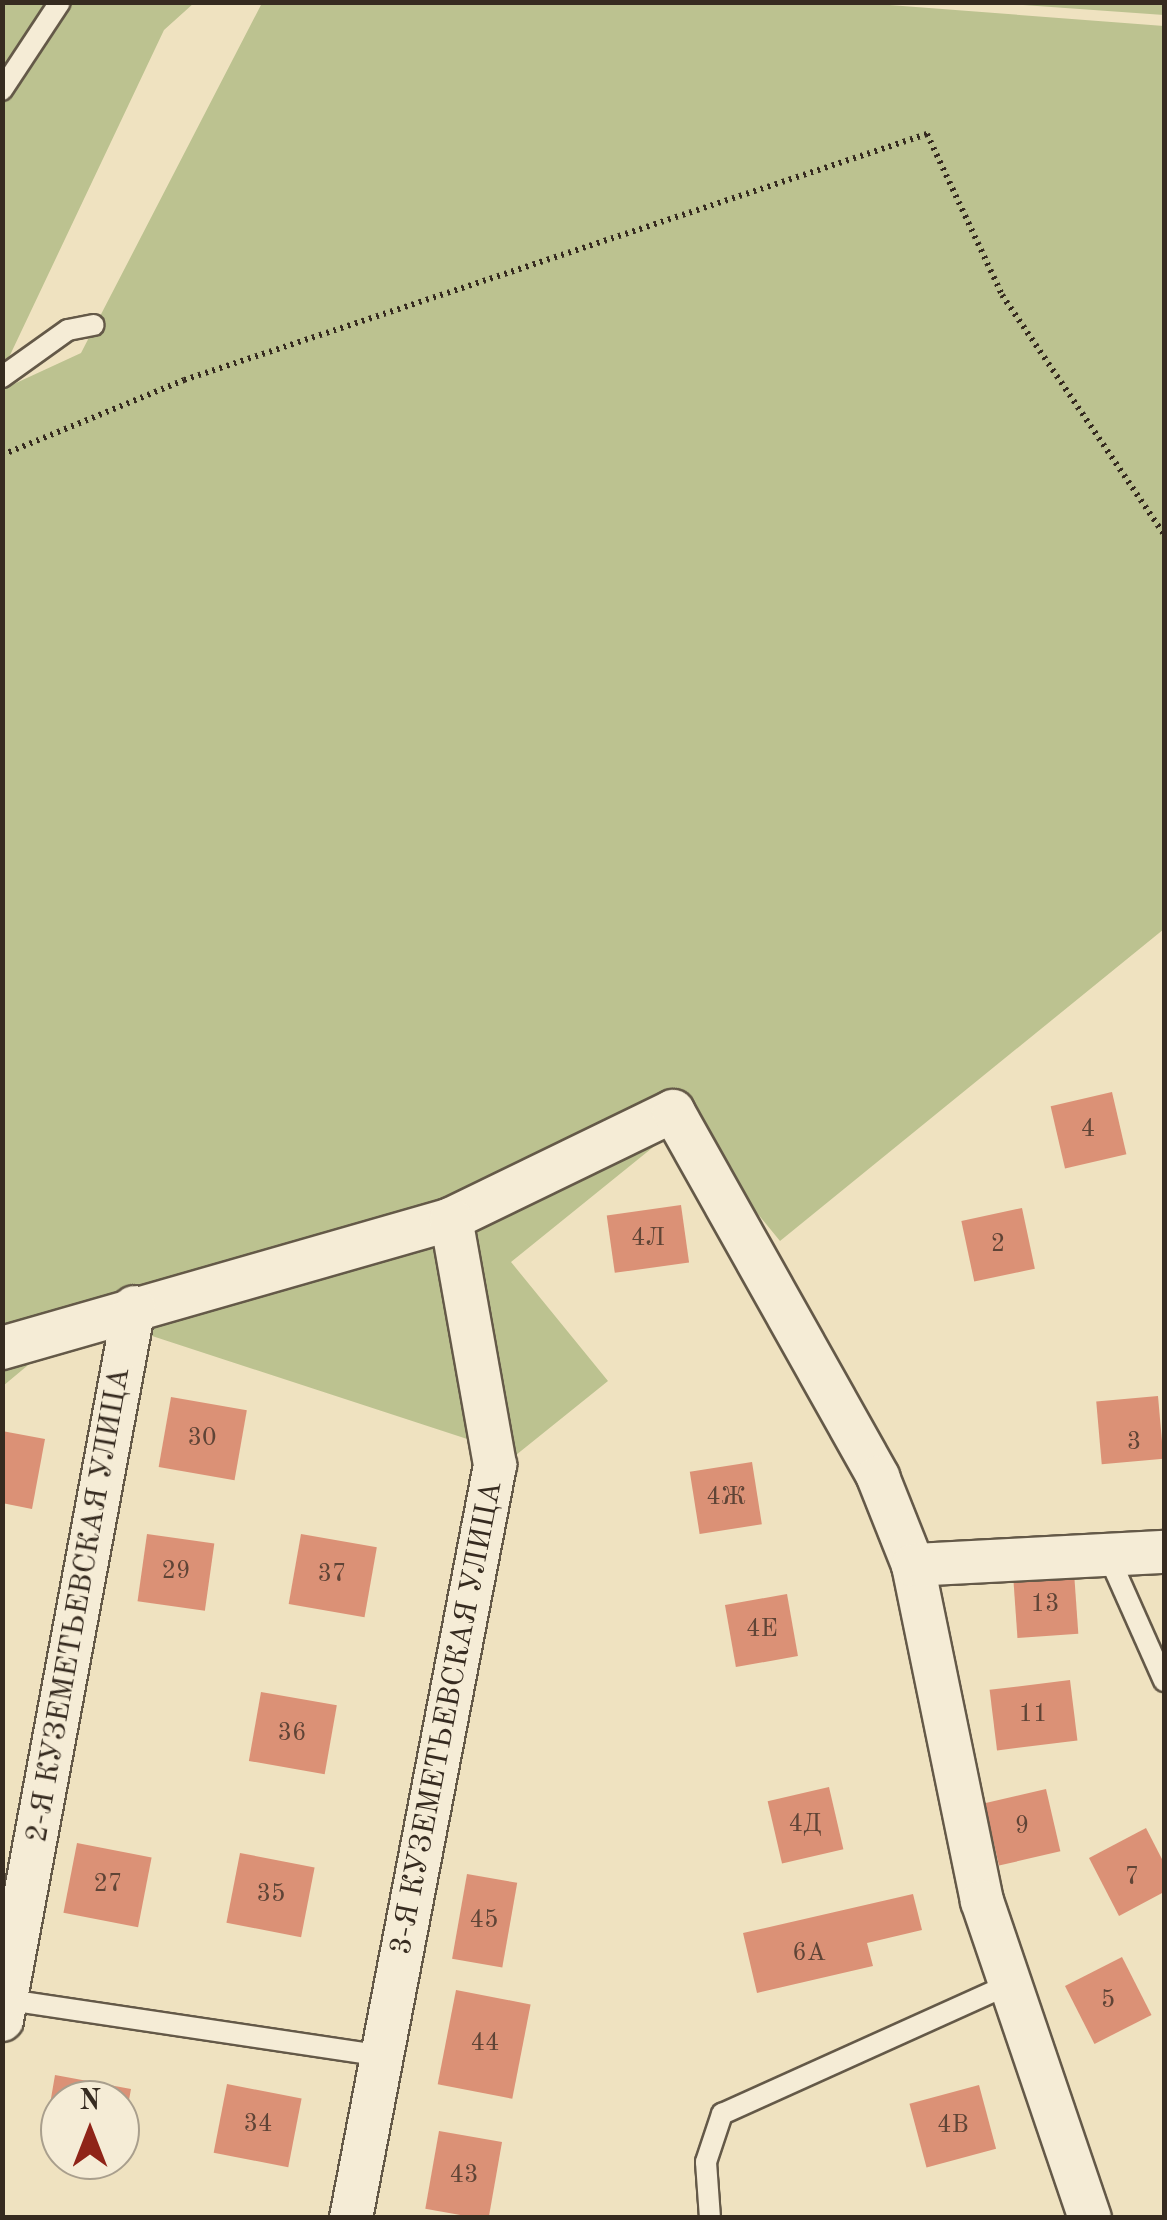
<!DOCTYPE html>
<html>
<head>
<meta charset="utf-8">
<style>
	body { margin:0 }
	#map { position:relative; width:1167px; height:2220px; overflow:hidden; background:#efe2c0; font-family:"Old Standard TT",serif }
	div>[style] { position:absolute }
	.green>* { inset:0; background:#bcc290 }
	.building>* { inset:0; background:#db9176; transform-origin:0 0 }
	.path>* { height:6px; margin-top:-3px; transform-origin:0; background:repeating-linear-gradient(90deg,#362b20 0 2.5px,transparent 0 7.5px) }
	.roads { filter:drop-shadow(2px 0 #645948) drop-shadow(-2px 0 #645948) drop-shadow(0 2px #645948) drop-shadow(0 -2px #645948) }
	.service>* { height:20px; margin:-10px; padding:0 10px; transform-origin:10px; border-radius:10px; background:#f5ecd6 }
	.minor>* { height:42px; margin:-21px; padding:0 21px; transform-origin:21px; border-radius:21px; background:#f5ecd6 }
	span { translate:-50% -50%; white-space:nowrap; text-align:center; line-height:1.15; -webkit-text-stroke:8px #f5ecd6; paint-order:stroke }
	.number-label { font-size:25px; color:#5f4436 }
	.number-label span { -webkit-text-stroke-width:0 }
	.street-label { font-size:30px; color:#362b20 }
	.frame { position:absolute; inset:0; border:5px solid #362b20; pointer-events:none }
	.north { position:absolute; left:40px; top:2080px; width:100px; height:100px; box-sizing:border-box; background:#f5ecd6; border:2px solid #a99f8d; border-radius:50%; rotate:0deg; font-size:28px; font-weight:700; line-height:40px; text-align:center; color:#362b20 }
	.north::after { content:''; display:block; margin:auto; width:35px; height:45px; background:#8f2418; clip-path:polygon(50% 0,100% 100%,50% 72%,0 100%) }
</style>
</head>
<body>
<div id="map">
	<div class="green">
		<i style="clip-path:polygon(850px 2px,1164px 26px,1164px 929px,780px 1241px,683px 1123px,511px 1262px,608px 1381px,516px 1455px,88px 1315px,3px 1386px,3px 389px,81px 353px,262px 3px)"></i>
		<i style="clip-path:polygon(3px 3px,194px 3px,164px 30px,3px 370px)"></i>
		<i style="clip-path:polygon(994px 3px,1164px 3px,1164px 15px)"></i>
	</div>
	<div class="building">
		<i style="left:1112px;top:1092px;width:64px;height:63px;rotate:77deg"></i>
		<i style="left:681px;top:1205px;width:58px;height:75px;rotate:82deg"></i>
		<i style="left:1022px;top:1208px;width:62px;height:62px;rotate:78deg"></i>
		<i style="left:1158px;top:1396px;width:63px;height:62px;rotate:85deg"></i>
		<i style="left:171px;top:1397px;width:77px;height:71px;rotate:10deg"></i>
		<i style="clip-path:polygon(2px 1431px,45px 1439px,32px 1509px,2px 1503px)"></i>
		<i style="left:752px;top:1462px;width:63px;height:63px;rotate:81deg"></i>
		<i style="left:147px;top:1534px;width:68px;height:68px;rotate:8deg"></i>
		<i style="left:301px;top:1534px;width:77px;height:71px;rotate:10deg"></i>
		<i style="left:1074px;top:1572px;width:62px;height:61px;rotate:86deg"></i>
		<i style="left:787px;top:1594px;width:63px;height:63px;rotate:80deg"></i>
		<i style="left:1070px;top:1680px;width:61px;height:81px;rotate:83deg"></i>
		<i style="left:261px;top:1692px;width:77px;height:70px;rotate:10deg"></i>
		<i style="left:829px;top:1787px;width:64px;height:63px;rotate:77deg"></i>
		<i style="left:1046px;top:1789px;width:64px;height:63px;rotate:77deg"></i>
		<i style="clip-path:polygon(1146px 1828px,1164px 1863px,1164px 1892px,1119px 1916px,1089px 1858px)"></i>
		<i style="left:77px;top:1843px;width:76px;height:71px;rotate:11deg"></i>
		<i style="left:240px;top:1853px;width:76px;height:71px;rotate:11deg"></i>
		<i style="left:467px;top:1874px;width:51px;height:86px;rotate:10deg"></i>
		<i style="clip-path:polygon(913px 1894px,922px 1930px,867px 1943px,873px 1966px,757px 1993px,743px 1933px)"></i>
		<i style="left:1122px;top:1957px;width:65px;height:64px;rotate:63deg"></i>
		<i style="left:456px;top:1990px;width:76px;height:96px;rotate:11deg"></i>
		<i style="clip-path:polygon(55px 2075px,131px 2089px,122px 2138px,120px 2100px,60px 2100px,60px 2148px,43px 2145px)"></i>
		<i style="left:227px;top:2084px;width:76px;height:70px;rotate:11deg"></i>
		<i style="left:979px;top:2085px;width:66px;height:72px;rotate:75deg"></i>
		<i style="left:439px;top:2131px;width:64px;height:79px;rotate:10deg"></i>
	</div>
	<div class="path">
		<i style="left:2px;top:455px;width:197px;rotate:-22.4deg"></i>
		<i style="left:184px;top:380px;width:783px;rotate:-18.32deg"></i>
		<i style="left:927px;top:134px;width:178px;rotate:65deg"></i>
		<i style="left:1002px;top:295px;width:289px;rotate:55.9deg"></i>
	</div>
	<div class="roads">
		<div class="service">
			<i style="left:2px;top:90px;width:105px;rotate:-56.6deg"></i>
			<i style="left:2px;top:377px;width:81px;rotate:-35.5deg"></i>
			<i style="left:68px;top:330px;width:26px;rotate:-11deg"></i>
			<i style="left:1108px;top:1555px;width:138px;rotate:66deg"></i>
			<i style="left:2px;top:1999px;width:384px;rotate:8.5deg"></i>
			<i style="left:710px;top:2218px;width:56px;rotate:-94.1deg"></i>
			<i style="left:706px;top:2162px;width:51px;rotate:-71.6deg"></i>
			<i style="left:722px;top:2114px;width:312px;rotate:-24.3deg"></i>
		</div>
		<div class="minor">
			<i style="left:2px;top:1348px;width:467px;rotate:-16deg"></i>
			<i style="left:451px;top:1219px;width:247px;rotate:-25.9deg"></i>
			<i style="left:673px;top:1111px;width:420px;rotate:60.7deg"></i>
			<i style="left:878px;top:1477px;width:95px;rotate:68.3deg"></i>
			<i style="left:913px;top:1565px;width:343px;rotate:78.4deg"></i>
			<i style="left:982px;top:1901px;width:335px;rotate:71.2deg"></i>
			<i style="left:913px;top:1565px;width:251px;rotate:-3deg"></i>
			<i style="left:2px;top:2020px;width:725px;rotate:-79.51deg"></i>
			<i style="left:351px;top:2218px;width:767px;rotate:-79.17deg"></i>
			<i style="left:495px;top:1465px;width:250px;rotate:-100.1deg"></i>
		</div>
	</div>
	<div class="number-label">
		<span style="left:1088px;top:1130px">4</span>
		<span style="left:648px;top:1239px">4Л</span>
		<span style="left:998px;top:1245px">2</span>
		<span style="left:202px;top:1439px">30</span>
		<span style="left:1134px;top:1443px">3</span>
		<span style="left:726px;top:1498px">4Ж</span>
		<span style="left:176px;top:1572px">29</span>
		<span style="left:332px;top:1575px">37</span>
		<span style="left:1045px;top:1605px">13</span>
		<span style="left:762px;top:1630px">4Е</span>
		<span style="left:1033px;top:1715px">11</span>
		<span style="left:292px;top:1734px">36</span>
		<span style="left:805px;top:1825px">4Д</span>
		<span style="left:1022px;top:1827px">9</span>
		<span style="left:1132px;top:1878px">7</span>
		<span style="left:108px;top:1885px">27</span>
		<span style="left:271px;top:1895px">35</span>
		<span style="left:484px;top:1921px">45</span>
		<span style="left:809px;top:1954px">6А</span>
		<span style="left:1108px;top:2001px">5</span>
		<span style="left:485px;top:2044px">44</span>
		<span style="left:258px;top:2125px">34</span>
		<span style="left:953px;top:2126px">4В</span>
		<span style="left:464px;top:2176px">43</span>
	</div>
	<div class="street-label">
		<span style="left:79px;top:1605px;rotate:-80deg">2-Я КУЗЕМЕТЬЕВСКАЯ УЛИЦА</span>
		<span style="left:447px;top:1718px;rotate:-79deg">3-Я КУЗЕМЕТЬЕВСКАЯ УЛИЦА</span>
	</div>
	<div class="frame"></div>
	<div class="north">N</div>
</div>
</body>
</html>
